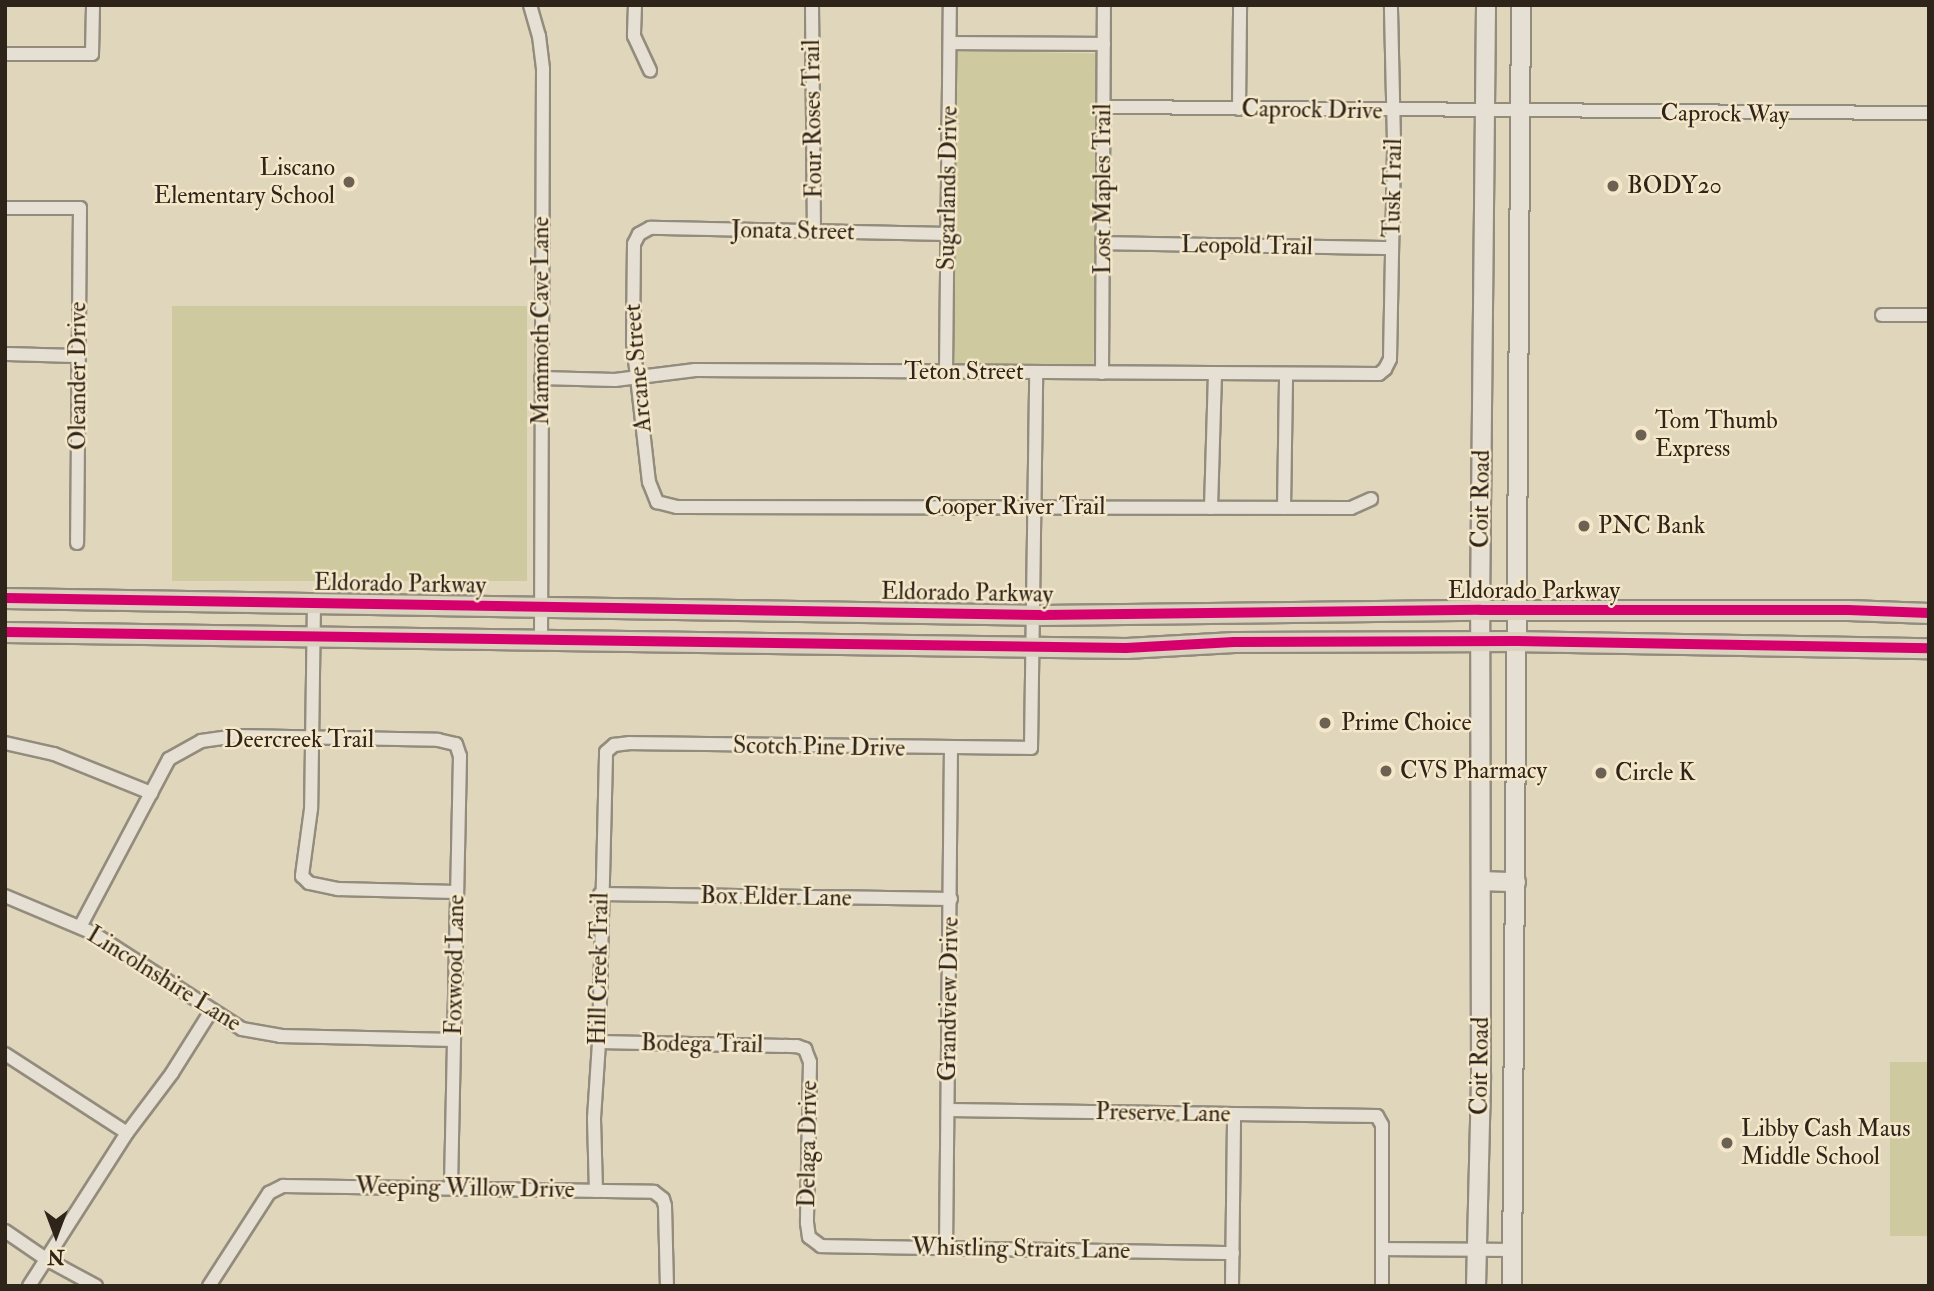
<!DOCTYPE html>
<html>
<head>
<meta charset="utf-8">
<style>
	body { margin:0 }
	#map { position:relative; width:1934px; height:1291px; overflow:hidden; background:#e0d6bc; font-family:"IM FELL Double Pica",serif }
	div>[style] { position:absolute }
	.green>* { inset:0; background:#cec99e; transform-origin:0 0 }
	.roads { filter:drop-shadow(2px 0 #938c7d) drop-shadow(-2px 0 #938c7d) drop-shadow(0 2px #938c7d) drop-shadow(0 -2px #938c7d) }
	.street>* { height:12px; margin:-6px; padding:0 6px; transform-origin:6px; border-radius:6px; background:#e6e0d4 }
	.secondary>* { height:18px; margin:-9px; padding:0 9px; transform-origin:9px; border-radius:9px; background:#e6e0d4 }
	.primary>* { height:19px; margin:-9.5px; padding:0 9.5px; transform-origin:9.5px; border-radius:9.5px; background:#dad1bf }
	.cycleway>* { height:10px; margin:-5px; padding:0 5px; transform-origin:5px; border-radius:5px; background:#d6006c }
	.dots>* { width:19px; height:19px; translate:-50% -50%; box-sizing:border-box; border:4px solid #f5e8ca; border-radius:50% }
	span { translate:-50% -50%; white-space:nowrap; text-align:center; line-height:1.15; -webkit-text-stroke:5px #f5e8ca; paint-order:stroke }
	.street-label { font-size:24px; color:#2e241a }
	.poi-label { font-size:24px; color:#2e241a }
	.right { translate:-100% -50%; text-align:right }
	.left { translate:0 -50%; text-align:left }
	.frame { position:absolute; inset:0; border:7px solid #2e241a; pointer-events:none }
	.north { position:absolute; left:21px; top:1200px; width:70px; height:70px; -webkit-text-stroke:5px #f5e8ca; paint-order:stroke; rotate:180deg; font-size:19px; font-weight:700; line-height:28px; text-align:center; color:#2e241a }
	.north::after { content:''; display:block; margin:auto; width:24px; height:32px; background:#2e241a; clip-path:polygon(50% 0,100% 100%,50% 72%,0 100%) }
</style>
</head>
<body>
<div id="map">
	<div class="green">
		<i style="left:956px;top:51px;width:143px;height:314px;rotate:1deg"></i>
		<i style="left:172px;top:306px;width:355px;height:275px"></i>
		<i style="left:1890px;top:1062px;width:39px;height:174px"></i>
	</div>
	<div class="roads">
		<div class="street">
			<i style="left:530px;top:5px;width:32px;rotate:74deg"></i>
			<i style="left:539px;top:36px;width:33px;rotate:83deg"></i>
			<i style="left:543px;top:69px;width:569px;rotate:90.2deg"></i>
			<i style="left:635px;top:5px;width:31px;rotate:92deg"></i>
			<i style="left:634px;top:36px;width:38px;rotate:65deg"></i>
			<i style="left:812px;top:5px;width:227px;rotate:89.5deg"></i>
			<i style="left:950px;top:43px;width:154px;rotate:0.4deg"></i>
			<i style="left:5px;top:54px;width:87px"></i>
			<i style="left:92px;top:54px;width:49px;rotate:-88.8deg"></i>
			<i style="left:1103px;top:107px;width:826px;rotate:0.42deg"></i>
			<i style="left:1239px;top:109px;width:104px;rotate:-89.4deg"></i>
			<i style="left:5px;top:208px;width:75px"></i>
			<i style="left:80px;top:208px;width:335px;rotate:90.5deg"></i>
			<i style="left:948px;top:234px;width:298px;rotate:-178.8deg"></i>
			<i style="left:650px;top:228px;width:13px;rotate:151deg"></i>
			<i style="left:639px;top:234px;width:11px;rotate:117deg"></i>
			<i style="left:634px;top:244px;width:98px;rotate:90.6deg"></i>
			<i style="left:633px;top:342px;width:141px;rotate:83.5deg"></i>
			<i style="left:649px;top:482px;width:22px;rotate:68deg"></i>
			<i style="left:657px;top:502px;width:21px;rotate:14deg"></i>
			<i style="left:677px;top:507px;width:674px;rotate:0.09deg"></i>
			<i style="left:1351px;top:508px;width:22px;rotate:-24deg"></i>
			<i style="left:1102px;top:243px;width:290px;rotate:1deg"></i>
			<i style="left:1882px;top:315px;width:47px"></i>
			<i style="left:5px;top:354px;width:72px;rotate:1.6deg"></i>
			<i style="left:946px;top:371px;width:366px;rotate:-89.4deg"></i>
			<i style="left:1102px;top:373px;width:368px;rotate:-89.7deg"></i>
			<i style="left:541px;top:378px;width:74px;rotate:1.5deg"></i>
			<i style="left:615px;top:380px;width:81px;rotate:-7.1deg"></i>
			<i style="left:695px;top:370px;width:684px;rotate:0.34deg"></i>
			<i style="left:1379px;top:374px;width:8px;rotate:-40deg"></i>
			<i style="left:1385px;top:369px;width:11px;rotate:-63deg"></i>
			<i style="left:1390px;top:359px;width:217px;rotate:-88.9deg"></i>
			<i style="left:1394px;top:142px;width:137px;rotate:-91.3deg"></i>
			<i style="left:1211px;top:508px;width:134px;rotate:-88.3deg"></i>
			<i style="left:1284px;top:508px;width:134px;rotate:-89.1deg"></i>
			<i style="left:314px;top:603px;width:206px;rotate:90.8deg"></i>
			<i style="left:311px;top:809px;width:68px;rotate:97.7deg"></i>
			<i style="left:302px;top:876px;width:10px;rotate:45deg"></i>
			<i style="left:309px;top:883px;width:30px;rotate:12deg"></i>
			<i style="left:338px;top:889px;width:118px;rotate:1.5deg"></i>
			<i style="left:5px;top:743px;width:50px;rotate:12.7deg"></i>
			<i style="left:54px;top:754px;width:105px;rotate:21.9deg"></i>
			<i style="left:600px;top:894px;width:351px;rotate:0.8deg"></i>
			<i style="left:5px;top:896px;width:95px;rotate:22.8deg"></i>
			<i style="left:93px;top:933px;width:177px;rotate:32.8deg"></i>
			<i style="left:242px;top:1029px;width:39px;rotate:10deg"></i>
			<i style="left:280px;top:1036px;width:174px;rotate:1.3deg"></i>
			<i style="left:80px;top:927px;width:190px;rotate:-62.1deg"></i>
			<i style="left:169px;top:759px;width:37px;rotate:-29deg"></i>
			<i style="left:201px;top:741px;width:36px;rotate:-8deg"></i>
			<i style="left:237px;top:736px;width:201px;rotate:1.1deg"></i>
			<i style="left:438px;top:740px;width:18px;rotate:13deg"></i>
			<i style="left:456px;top:744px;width:13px;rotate:72deg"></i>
			<i style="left:460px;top:756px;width:431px;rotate:91.2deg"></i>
			<i style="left:599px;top:1042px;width:198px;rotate:1.2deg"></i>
			<i style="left:797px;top:1046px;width:9px;rotate:21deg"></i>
			<i style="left:805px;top:1049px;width:14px;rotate:69deg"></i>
			<i style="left:810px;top:1062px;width:161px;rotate:91.1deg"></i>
			<i style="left:807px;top:1223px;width:14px;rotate:82deg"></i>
			<i style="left:809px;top:1237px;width:15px;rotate:37deg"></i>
			<i style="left:821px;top:1246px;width:412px;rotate:1deg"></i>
			<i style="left:5px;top:1054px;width:145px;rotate:32.9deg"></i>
			<i style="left:948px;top:1110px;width:429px;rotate:0.8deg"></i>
			<i style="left:1377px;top:1116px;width:10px;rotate:61deg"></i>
			<i style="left:1382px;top:1125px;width:161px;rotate:90deg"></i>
			<i style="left:596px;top:1191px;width:73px;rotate:-91.6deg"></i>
			<i style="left:594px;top:1118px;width:76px;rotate:-86.2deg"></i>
			<i style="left:599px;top:1042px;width:290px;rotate:-88.6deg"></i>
			<i style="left:606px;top:752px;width:11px;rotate:-41deg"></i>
			<i style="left:614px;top:745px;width:16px;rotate:-7deg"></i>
			<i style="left:630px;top:743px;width:401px;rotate:0.7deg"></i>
			<i style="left:1031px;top:748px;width:376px;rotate:-89.2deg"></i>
			<i style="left:5px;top:1231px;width:50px;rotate:34.3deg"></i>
			<i style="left:46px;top:1259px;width:57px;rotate:28.4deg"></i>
			<i style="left:946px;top:1249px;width:500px;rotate:-89.43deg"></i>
			<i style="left:1382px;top:1249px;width:130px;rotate:0.4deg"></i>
			<i style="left:29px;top:1286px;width:182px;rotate:-57.4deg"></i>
			<i style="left:127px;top:1133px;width:75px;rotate:-53.1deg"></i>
			<i style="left:172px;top:1073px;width:73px;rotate:-57.8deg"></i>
			<i style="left:209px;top:1286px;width:111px;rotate:-57.2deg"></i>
			<i style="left:269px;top:1193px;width:16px;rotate:-27deg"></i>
			<i style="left:283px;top:1186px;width:371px;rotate:0.9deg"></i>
			<i style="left:654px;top:1192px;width:11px;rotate:38deg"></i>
			<i style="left:663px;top:1199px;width:7px;rotate:74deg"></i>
			<i style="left:665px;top:1206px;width:80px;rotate:88.6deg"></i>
			<i style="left:1232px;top:1286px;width:172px;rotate:-89.3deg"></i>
		</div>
		<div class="secondary">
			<i style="left:1481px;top:881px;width:35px;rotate:2deg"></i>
			<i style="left:1476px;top:1286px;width:211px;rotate:-88.6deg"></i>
			<i style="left:1481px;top:1075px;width:465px;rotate:-90.1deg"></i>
			<i style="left:1480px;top:610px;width:605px;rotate:-89.43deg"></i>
			<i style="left:1512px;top:1286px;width:1281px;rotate:-89.6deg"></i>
		</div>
		<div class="primary">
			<i style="left:5px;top:598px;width:1037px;rotate:0.94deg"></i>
			<i style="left:1042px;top:615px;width:438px;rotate:-0.7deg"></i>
			<i style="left:1480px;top:610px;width:368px"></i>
			<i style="left:1848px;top:610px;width:81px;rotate:2.1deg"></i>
			<i style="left:5px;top:632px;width:1121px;rotate:0.82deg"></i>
			<i style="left:1126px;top:648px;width:108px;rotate:-3.2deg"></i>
			<i style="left:1234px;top:642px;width:283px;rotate:-0.2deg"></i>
			<i style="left:1517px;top:641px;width:412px;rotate:1deg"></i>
		</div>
	</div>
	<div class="cycleway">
		<i style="left:5px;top:598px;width:1037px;rotate:0.94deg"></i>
		<i style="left:1042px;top:615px;width:438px;rotate:-0.7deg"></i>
		<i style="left:1480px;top:610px;width:368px"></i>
		<i style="left:1848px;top:610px;width:81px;rotate:2.1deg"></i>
		<i style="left:5px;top:632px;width:1121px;rotate:0.82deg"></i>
		<i style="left:1126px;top:648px;width:108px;rotate:-3.2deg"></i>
		<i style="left:1234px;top:642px;width:283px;rotate:-0.2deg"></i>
		<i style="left:1517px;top:641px;width:412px;rotate:1deg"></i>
	</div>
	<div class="dots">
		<i style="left:349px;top:182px;background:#6c6253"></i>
		<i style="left:1613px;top:186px;background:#6c6253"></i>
		<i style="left:1641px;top:435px;background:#6c6253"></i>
		<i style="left:1584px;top:526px;background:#6c6253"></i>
		<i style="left:1325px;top:723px;background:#6c6253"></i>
		<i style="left:1386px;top:771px;background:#6c6253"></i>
		<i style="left:1601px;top:773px;background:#6c6253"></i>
		<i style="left:1727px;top:1143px;background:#6c6253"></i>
	</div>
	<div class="street-label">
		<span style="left:1312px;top:110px;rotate:1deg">Caprock Drive</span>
		<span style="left:1725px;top:114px;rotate:1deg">Caprock Way</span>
		<span style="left:813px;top:119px;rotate:-91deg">Four Roses Trail</span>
		<span style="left:948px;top:188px;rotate:-89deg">Sugarlands Drive</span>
		<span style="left:1393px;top:188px;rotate:-89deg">Tusk Trail</span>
		<span style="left:1103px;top:189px;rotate:-90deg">Lost Maples Trail</span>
		<span style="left:793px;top:231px;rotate:1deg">Jonata Street</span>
		<span style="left:1247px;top:246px;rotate:1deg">Leopold Trail</span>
		<span style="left:541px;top:321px;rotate:-90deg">Mammoth Cave Lane</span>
		<span style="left:638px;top:368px;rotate:-95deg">Arcane Street</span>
		<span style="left:964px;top:372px">Teton Street</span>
		<span style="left:78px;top:376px;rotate:-90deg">Oleander Drive</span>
		<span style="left:1481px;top:499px;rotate:-89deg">Coit Road</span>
		<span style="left:1015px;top:507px">Cooper River Trail</span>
		<span style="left:400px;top:584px;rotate:1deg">Eldorado Parkway</span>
		<span style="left:1534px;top:591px">Eldorado Parkway</span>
		<span style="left:967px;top:593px;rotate:1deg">Eldorado Parkway</span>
		<span style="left:299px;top:740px">Deercreek Trail</span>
		<span style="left:819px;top:747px;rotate:1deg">Scotch Pine Drive</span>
		<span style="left:776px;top:897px;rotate:1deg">Box Elder Lane</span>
		<span style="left:455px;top:965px;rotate:-89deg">Foxwood Lane</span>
		<span style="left:599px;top:969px;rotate:-89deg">Hill Creek Trail</span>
		<span style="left:164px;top:979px;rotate:32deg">Lincolnshire Lane</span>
		<span style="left:949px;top:999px;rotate:-89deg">Grandview Drive</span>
		<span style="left:702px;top:1044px;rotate:1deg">Bodega Trail</span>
		<span style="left:1480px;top:1066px;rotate:-89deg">Coit Road</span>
		<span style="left:1163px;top:1113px;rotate:1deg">Preserve Lane</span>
		<span style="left:808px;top:1144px;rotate:-89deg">Delaga Drive</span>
		<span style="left:465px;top:1188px;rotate:1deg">Weeping Willow Drive</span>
		<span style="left:1021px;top:1249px;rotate:1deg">Whistling Straits Lane</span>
	</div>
	<div class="poi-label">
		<span class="right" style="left:335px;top:182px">Liscano<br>Elementary School</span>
		<span class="left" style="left:1627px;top:186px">BODY20</span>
		<span class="left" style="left:1655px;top:435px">Tom Thumb<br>Express</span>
		<span class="left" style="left:1598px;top:526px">PNC Bank</span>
		<span class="left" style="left:1341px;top:723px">Prime Choice</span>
		<span class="left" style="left:1400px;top:771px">CVS Pharmacy</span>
		<span class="left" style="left:1615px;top:773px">Circle K</span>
		<span class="left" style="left:1741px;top:1143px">Libby Cash Maus<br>Middle School</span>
	</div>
	<div class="frame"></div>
	<div class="north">N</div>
</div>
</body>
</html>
